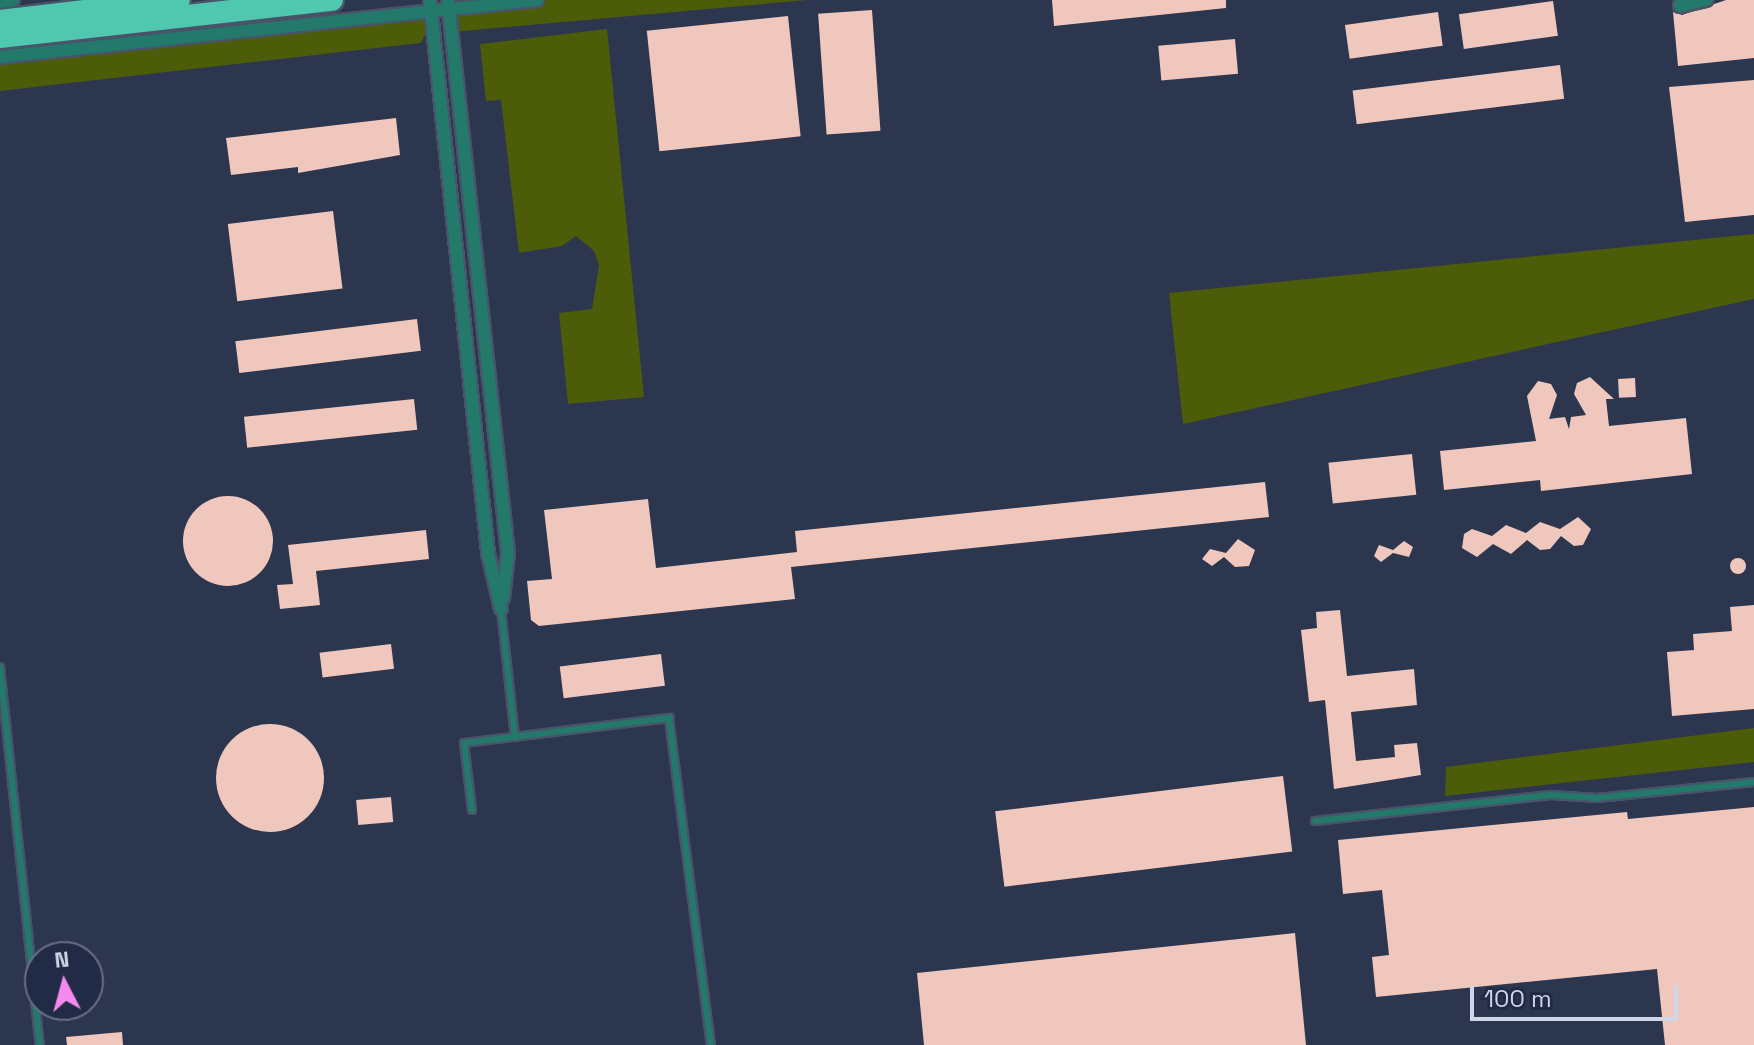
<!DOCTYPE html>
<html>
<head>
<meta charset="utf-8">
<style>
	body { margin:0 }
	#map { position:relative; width:1754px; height:1045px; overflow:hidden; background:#2c364f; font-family:"Space Grotesk",sans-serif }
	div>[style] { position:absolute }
	.green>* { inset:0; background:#4d5c08 }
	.building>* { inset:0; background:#efc7bd; transform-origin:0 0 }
	.round { border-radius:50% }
	.roads { filter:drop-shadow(2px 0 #49536a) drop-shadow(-2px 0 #49536a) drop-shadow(0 2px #49536a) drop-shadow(0 -2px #49536a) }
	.lane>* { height:6px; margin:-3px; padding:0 3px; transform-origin:3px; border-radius:3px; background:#247a6a }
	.street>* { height:12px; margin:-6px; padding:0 6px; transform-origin:6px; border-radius:6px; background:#247a6a }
	.highway>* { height:22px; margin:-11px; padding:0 11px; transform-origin:11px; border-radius:11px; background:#50c7af }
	span { translate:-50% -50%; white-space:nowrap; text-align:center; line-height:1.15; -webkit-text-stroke:8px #222b45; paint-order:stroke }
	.north { position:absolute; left:24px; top:941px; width:80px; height:80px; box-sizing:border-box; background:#222b45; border:2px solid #676f86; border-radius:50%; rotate:354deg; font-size:22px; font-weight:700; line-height:32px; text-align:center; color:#cfd6e7 }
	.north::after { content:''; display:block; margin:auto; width:28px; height:36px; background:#f589ee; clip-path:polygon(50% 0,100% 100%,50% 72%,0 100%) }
	.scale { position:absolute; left:1470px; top:985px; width:208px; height:36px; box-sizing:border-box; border:4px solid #cfd6e7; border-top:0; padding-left:10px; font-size:24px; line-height:28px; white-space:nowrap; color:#cfd6e7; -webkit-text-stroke:6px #222b45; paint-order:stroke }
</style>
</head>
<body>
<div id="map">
	<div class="green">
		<i style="clip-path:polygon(537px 0,807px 0,452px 32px,461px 8px)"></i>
		<i style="clip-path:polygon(418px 12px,432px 20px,421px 43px,0 91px,0 58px)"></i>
		<i style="clip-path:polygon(607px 29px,644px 397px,568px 404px,559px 313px,592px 309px,599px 265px,594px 251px,576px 236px,562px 246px,519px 253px,501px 100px,486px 101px,480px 44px)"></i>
		<i style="clip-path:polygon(1754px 234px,1754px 299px,1183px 424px,1169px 293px)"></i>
		<i style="clip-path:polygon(1754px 728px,1754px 762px,1445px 796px,1446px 767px)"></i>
	</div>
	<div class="building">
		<i style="clip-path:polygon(1052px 0,1226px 0,1226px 8px,1054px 26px)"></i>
		<i style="clip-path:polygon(1726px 0,1754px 0,1754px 58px,1678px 66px,1673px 12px,1682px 15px)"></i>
		<i style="left:1553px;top:1px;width:35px;height:95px;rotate:82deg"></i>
		<i style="left:872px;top:10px;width:121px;height:54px;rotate:86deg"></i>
		<i style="left:1438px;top:12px;width:34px;height:94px;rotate:82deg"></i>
		<i style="left:788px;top:16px;width:121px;height:142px;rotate:84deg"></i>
		<i style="left:1235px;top:39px;width:35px;height:77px;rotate:85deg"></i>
		<i style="left:1560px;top:65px;width:34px;height:209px;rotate:83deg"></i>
		<i style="clip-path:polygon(1754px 80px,1754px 215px,1685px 222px,1669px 87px)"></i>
		<i style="clip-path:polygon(396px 118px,400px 155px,298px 173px,298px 167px,231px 175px,226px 138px)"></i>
		<i style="left:333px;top:211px;width:78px;height:106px;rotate:83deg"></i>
		<i style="left:417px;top:319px;width:32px;height:183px;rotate:83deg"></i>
		<i style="clip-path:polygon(1590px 377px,1614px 399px,1606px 399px,1609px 426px,1686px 418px,1692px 474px,1541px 491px,1540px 480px,1444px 490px,1440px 451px,1536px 441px,1527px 396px,1538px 381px,1551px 384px,1557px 395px,1549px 419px,1565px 417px,1569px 429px,1571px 417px,1586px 415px,1574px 394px,1577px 383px)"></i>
		<i style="left:1635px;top:378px;width:19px;height:17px;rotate:87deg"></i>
		<i style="left:414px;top:399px;width:31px;height:171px;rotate:84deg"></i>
		<i style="left:1412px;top:454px;width:41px;height:84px;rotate:84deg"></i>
		<i style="clip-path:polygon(1265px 482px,1269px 517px,791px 567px,795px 599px,539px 626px,531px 620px,527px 581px,552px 579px,544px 510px,648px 499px,656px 568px,797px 552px,795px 531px)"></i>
		<i class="round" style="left:183px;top:496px;width:90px;height:90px"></i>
		<i style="clip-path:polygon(1578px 517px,1591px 529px,1583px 545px,1574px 546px,1561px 536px,1550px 549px,1540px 550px,1527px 540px,1511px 554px,1493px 544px,1477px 557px,1462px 548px,1464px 534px,1472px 529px,1492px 536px,1506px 525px,1526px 533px,1540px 522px,1560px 529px)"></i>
		<i style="clip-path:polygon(426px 530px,429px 559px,316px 571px,320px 605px,280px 609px,277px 585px,293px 584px,288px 545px)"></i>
		<i style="clip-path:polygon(1238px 539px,1255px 550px,1249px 566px,1235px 567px,1224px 557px,1212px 566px,1202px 559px,1210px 549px,1226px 553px)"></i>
		<i style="clip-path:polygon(1404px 541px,1413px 547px,1409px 557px,1393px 553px,1381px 562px,1374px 556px,1379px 545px,1393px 550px)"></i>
		<i class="round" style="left:1730px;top:558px;width:16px;height:16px"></i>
		<i style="clip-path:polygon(1754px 605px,1754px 709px,1672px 716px,1667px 652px,1694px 650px,1693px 634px,1732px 631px,1730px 607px)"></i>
		<i style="clip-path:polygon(1340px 610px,1347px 676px,1414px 669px,1417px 705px,1351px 712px,1356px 761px,1395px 757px,1394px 745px,1417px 743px,1421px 775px,1334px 789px,1325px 700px,1309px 702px,1301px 630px,1317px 628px,1316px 612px)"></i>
		<i style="left:391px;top:644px;width:25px;height:72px;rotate:83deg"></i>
		<i style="left:661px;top:654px;width:32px;height:102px;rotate:83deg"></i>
		<i class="round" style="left:216px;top:724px;width:108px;height:108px"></i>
		<i style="left:1283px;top:776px;width:76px;height:290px;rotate:83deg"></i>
		<i style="left:391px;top:797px;width:25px;height:35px;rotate:85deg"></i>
		<i style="clip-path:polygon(1754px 807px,1754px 1045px,1665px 1045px,1657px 969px,1376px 997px,1372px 957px,1389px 955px,1382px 890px,1343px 894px,1338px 840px,1627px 812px,1628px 819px)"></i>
		<i style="clip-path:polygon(1295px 933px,1306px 1045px,924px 1045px,917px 973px)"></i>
		<i style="clip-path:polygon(122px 1032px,123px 1045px,67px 1045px,66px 1037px)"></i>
	</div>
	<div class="roads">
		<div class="lane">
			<i style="left:501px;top:609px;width:129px;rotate:83.8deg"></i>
			<i style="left:0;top:667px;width:380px;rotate:84deg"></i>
			<i style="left:472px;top:810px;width:67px;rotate:-96.8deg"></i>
			<i style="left:464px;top:743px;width:207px;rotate:-7deg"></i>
			<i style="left:669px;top:718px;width:330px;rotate:82.7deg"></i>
			<i style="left:1315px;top:821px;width:237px;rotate:-6.3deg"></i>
			<i style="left:1551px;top:795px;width:46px;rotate:3.7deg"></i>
			<i style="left:1597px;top:798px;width:158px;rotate:-5.8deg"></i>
		</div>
		<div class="street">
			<i style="left:430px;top:0;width:556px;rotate:84.01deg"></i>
			<i style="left:488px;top:553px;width:57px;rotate:76.9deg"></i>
			<i style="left:448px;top:0;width:556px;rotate:83.81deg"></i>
			<i style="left:508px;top:553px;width:45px;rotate:96.3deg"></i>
			<i style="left:1682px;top:0;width:6px;rotate:108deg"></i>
			<i style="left:1680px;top:6px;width:27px;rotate:-13deg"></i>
			<i style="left:0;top:2px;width:13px;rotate:-9deg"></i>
			<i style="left:0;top:57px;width:540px;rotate:-6.06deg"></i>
		</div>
		<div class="highway">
			<i style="left:0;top:21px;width:180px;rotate:-6.7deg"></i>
			<i style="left:0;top:37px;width:334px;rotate:-6.4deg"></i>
		</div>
	</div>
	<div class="north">N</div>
	<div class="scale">100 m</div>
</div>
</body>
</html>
